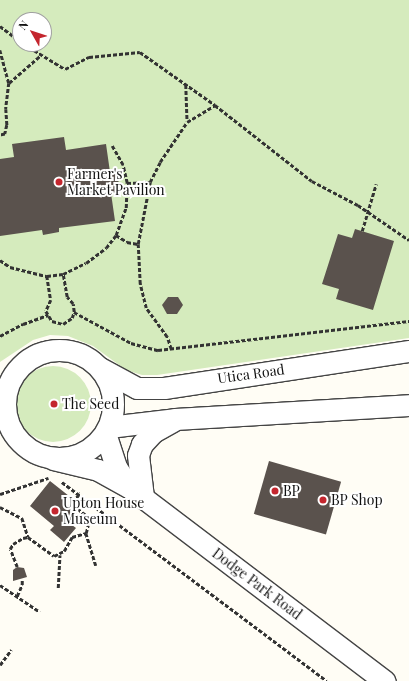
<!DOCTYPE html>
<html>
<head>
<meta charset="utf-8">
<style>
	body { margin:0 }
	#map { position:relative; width:409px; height:681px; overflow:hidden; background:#fffdf5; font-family:"Playfair Display",serif }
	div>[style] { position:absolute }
	.green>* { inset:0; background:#d5ebbd }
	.round { border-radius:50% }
	.building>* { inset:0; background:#5a524d; transform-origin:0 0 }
	.path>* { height:2.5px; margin-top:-1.25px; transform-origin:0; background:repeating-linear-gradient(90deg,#333 0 4px,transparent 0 6px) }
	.roads { filter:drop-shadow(1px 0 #444) drop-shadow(-1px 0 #444) drop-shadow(0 1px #444) drop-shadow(0 -1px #444) }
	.minor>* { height:21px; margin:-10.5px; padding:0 10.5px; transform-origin:10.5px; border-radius:10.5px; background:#fff }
	.minor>.ring { margin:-10.5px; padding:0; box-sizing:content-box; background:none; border:21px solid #fff; border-radius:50% }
	.dots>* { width:11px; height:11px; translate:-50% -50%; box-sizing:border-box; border:2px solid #fff; border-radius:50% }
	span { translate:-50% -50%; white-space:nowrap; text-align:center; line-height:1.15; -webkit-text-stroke:4px #fff; paint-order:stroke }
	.poi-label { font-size:14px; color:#111 }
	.left { translate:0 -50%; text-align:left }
	.street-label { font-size:14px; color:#111 }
	.north { position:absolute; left:12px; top:12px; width:40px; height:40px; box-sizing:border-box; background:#fff; border:1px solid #a0a0a0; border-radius:50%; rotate:309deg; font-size:11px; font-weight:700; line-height:16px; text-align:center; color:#111 }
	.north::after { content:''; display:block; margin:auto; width:14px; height:18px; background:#c4262e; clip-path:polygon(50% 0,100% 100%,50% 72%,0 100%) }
</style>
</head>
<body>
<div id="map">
	<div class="green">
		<i style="clip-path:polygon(evenodd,0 0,409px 0,409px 338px,157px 375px,142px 375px,126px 370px,93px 346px,68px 336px,50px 335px,33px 340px,0 362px,0 0,20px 20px,44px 20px,44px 44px,20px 44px,20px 20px)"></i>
		<i class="round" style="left:15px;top:366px;width:76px;height:76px"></i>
	</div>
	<div class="building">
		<i style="clip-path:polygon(64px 137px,66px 150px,106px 144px,110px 172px,117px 171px,120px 192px,111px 193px,115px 221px,59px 228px,59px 232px,43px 235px,42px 230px,0 236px,0 159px,14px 157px,12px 144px)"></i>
		<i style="clip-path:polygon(355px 229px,394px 241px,373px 310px,336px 299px,339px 289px,322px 284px,338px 234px,352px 238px)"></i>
		<i style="clip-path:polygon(168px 297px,178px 297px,183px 305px,177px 314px,167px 314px,162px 305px)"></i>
		<i style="left:269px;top:461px;width:75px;height:55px;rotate:16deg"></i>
		<i style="clip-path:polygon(50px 481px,69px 496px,64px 503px,79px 516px,72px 525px,76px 528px,64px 542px,50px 530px,54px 526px,30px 506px)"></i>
		<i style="clip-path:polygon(17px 567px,24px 568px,27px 577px,13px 581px,13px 570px)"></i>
	</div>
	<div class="path">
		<i style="left:0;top:26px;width:25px;rotate:37deg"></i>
		<i style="left:24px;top:44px;width:48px;rotate:31.4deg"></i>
		<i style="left:65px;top:69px;width:27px;rotate:-27deg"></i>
		<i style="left:89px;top:57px;width:51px;rotate:-5.6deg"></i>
		<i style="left:140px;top:52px;width:92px;rotate:35.2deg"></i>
		<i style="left:215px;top:105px;width:123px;rotate:38.1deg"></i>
		<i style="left:312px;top:181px;width:52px;rotate:27.6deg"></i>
		<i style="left:358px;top:205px;width:62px;rotate:34.5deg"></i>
		<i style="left:0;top:50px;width:34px;rotate:75deg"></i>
		<i style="left:9px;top:83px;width:26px;rotate:97deg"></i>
		<i style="left:6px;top:109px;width:16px;rotate:86deg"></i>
		<i style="left:7px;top:125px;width:9px;rotate:103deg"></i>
		<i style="left:5px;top:134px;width:5px;rotate:169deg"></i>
		<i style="left:9px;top:83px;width:41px;rotate:-41.1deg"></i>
		<i style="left:186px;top:85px;width:36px;rotate:88deg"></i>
		<i style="left:127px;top:183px;width:23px;rotate:-2deg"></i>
		<i style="left:362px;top:231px;width:49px;rotate:-73.4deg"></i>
		<i style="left:116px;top:235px;width:13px;rotate:32deg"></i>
		<i style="left:127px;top:242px;width:11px;rotate:10deg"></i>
		<i style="left:0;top:260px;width:12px;rotate:35deg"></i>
		<i style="left:10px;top:267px;width:38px;rotate:14deg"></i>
		<i style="left:47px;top:276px;width:16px;rotate:-7deg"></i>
		<i style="left:63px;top:274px;width:25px;rotate:-26deg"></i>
		<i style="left:86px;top:263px;width:25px;rotate:-37deg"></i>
		<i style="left:106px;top:248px;width:16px;rotate:-52deg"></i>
		<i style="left:116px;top:235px;width:29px;rotate:-70deg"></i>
		<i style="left:126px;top:208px;width:25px;rotate:-88deg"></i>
		<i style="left:127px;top:183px;width:18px;rotate:-103deg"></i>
		<i style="left:123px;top:165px;width:22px;rotate:-120deg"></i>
		<i style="left:47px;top:276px;width:24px;rotate:81deg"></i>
		<i style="left:51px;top:300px;width:12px;rotate:114deg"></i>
		<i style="left:46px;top:311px;width:12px;rotate:59deg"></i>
		<i style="left:52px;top:321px;width:11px;rotate:15deg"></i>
		<i style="left:63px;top:324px;width:11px;rotate:-34deg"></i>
		<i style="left:72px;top:318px;width:6px;rotate:-72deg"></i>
		<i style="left:74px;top:312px;width:8px;rotate:-97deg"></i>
		<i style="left:73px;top:304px;width:9px;rotate:-131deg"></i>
		<i style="left:67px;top:297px;width:23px;rotate:-100deg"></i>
		<i style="left:74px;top:312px;width:65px;rotate:28.5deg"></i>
		<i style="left:131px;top:343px;width:28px;rotate:15deg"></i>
		<i style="left:158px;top:350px;width:253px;rotate:-6.6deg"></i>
		<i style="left:0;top:336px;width:26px;rotate:-28deg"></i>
		<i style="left:23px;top:324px;width:27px;rotate:-20deg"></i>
		<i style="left:171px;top:349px;width:13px;rotate:-108deg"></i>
		<i style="left:167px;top:337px;width:36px;rotate:-126deg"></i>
		<i style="left:146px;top:308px;width:25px;rotate:-104deg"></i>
		<i style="left:140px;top:284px;width:40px;rotate:-92.9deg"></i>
		<i style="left:138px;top:244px;width:63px;rotate:-79deg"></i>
		<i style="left:150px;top:182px;width:22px;rotate:-63deg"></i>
		<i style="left:160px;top:162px;width:48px;rotate:-56deg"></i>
		<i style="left:187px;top:122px;width:33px;rotate:-31deg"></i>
		<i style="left:62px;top:482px;width:331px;rotate:36.9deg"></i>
		<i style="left:0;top:494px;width:51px;rotate:-18.4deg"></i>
		<i style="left:0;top:507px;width:25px;rotate:27deg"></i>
		<i style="left:22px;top:518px;width:20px;rotate:72deg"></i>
		<i style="left:69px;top:507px;width:18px;rotate:-52deg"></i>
		<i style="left:86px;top:533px;width:34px;rotate:73deg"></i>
		<i style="left:17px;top:567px;width:19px;rotate:-111deg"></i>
		<i style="left:10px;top:549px;width:6px;rotate:-59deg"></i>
		<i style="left:13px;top:544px;width:12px;rotate:-31deg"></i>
		<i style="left:23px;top:538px;width:5px;rotate:-11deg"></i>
		<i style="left:28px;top:537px;width:32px;rotate:36deg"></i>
		<i style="left:54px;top:556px;width:11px;rotate:-27deg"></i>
		<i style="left:64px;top:551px;width:16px;rotate:-60deg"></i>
		<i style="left:72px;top:537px;width:15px;rotate:-16deg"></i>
		<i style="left:86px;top:533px;width:8px;rotate:-76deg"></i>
		<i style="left:88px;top:525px;width:10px;rotate:-107deg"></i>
		<i style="left:85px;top:515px;width:18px;rotate:-142deg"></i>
		<i style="left:0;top:585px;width:48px;rotate:34deg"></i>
		<i style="left:58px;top:588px;width:33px;rotate:-87deg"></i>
		<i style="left:17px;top:596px;width:12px;rotate:-66deg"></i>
		<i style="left:22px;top:585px;width:5px;rotate:-90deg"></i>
		<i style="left:0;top:665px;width:19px;rotate:-54deg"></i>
	</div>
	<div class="roads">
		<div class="minor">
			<i class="ring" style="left:5px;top:350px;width:87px;height:87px"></i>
			<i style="left:100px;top:368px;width:42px;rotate:28.4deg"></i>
			<i style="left:137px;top:388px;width:27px"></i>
			<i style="left:164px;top:388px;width:248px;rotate:-8.6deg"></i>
			<i style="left:109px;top:427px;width:66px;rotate:-6.9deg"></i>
			<i style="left:175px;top:419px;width:234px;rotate:-3.4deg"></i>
			<i style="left:105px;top:433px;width:36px;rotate:72deg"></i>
			<i style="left:116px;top:467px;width:24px;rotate:57deg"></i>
			<i style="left:53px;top:459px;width:46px;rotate:13.7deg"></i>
			<i style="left:98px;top:470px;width:35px;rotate:29deg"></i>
			<i style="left:129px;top:487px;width:321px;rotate:37.2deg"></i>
			<i style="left:143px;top:497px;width:42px;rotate:-96.8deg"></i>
			<i style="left:138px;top:455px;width:12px;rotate:-70deg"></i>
			<i style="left:142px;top:444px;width:16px;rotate:-47deg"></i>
			<i style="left:153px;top:432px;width:23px;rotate:-29deg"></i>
		</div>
	</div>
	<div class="dots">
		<i style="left:59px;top:182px;background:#c4262e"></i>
		<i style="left:54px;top:404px;background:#c4262e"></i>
		<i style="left:275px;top:491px;background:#c4262e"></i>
		<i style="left:323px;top:500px;background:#c4262e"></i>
		<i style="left:55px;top:511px;background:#c4262e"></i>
	</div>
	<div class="poi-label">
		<span class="left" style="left:67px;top:182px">Farmer's<br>Market Pavilion</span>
		<span class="left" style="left:62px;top:404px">The Seed</span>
		<span class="left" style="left:283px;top:491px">BP</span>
		<span class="left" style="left:331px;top:500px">BP Shop</span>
		<span class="left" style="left:63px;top:511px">Upton House<br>Museum</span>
	</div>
	<div class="street-label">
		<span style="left:251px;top:374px;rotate:-8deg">Utica Road</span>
		<span style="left:257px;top:584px;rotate:37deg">Dodge Park Road</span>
	</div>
	<div class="north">N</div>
</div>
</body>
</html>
